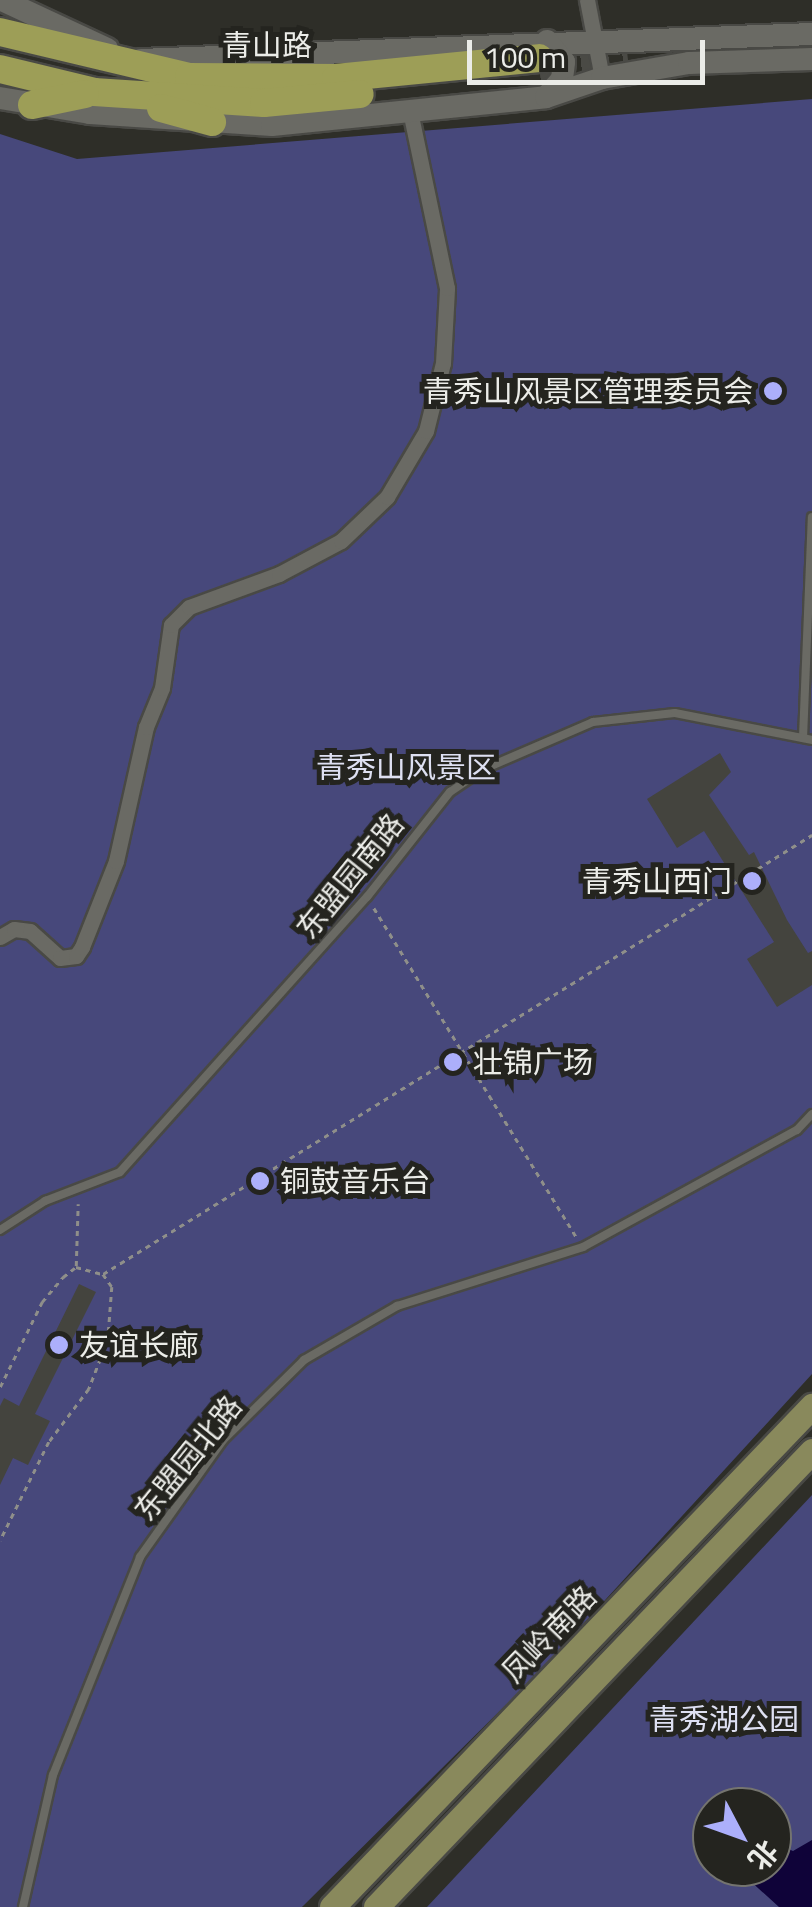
<!DOCTYPE html>
<html>
<head>
<meta charset="utf-8">
<style>
	body { margin:0 }
	#map { position:relative; width:812px; height:1907px; overflow:hidden; background:#2e2e28; font-family:"Titillium Web","Noto Sans SC",sans-serif }
	div>[style] { position:absolute }
	.green>* { inset:0; background:#47487b }
	.water>* { inset:0; background:#0f0339 }
	.building>* { inset:0; background:#44443e }
	.highway-tunnel>* { height:28px; margin-top:-14px; transform-origin:0; background:repeating-linear-gradient(90deg,#4a4a45 0 28px,transparent 0 42px) }
	.path>* { height:2.5px; margin-top:-1.25px; transform-origin:0; background:repeating-linear-gradient(90deg,#8f8f8a 0 5px,transparent 0 10px) }
	.roads { filter:drop-shadow(2px 0 #494945) drop-shadow(-2px 0 #494945) drop-shadow(0 2px #494945) drop-shadow(0 -2px #494945) }
	.lane>* { height:8px; margin:-4px; padding:0 4px; transform-origin:4px; border-radius:4px; background:#6a6a64 }
	.street>* { height:15px; margin:-7.5px; padding:0 7.5px; transform-origin:7.5px; border-radius:7.5px; background:#6a6a64 }
	.secondary>* { height:22px; margin:-11px; padding:0 11px; transform-origin:11px; border-radius:11px; background:#6a6a64 }
	.primary>* { height:25px; margin:-12.5px; padding:0 12.5px; transform-origin:12.5px; border-radius:12.5px; background:#89895c }
	.highway>* { height:28px; margin:-14px; padding:0 14px; transform-origin:14px; border-radius:14px; background:#9d9e57 }
	.dots>* { width:28px; height:28px; translate:-50% -50%; box-sizing:border-box; border:5px solid #24241f; border-radius:50% }
	span { translate:-50% -50%; white-space:nowrap; text-align:center; line-height:1.15; -webkit-text-stroke:10px #24241f; paint-order:stroke }
	.street-label { font-size:30px; color:#ebece8 }
	.poi-label { font-size:30px; color:#ebece8 }
	.right { translate:-100% -50%; text-align:right }
	.left { translate:0 -50%; text-align:left }
	.park-label { font-size:30px; color:#dee0f2 }
	.north { position:absolute; left:692px; top:1787px; width:100px; height:100px; box-sizing:border-box; background:#24241f; border:2px solid #74746f; border-radius:50%; rotate:131deg; font-size:28px; font-weight:700; line-height:40px; text-align:center; color:#ebece8 }
	.north::after { content:''; display:block; margin:auto; width:35px; height:45px; background:#acaffb; clip-path:polygon(50% 0,100% 100%,50% 72%,0 100%) }
	.scale { position:absolute; left:467px; top:40px; width:238px; height:45px; box-sizing:border-box; border:5px solid #ebece8; border-top:0; padding-left:12px; font-size:30px; line-height:35px; white-space:nowrap; color:#ebece8; -webkit-text-stroke:8px #24241f; paint-order:stroke }
</style>
</head>
<body>
<div id="map">
	<div class="green">
		<i style="clip-path:polygon(812px 99px,812px 1374px,542px 1669px,302px 1907px,0 1907px,0 134px,77px 159px)"></i>
		<i style="clip-path:polygon(evenodd,812px 1495px,812px 1907px,427px 1907px,812px 1495px,712px 1807px,772px 1807px,772px 1867px,712px 1867px,712px 1807px)"></i>
	</div>
	<div class="water">
		<i style="clip-path:polygon(812px 1840px,812px 1907px,779px 1907px,737px 1869px,772px 1867px,772px 1842px,793px 1851px)"></i>
	</div>
	<div class="building">
		<i style="clip-path:polygon(720px 753px,731px 772px,709px 795px,749px 855px,754px 852px,787px 920px,808px 953px,812px 951px,812px 985px,777px 1007px,747px 959px,774px 942px,704px 831px,677px 848px,647px 799px)"></i>
		<i style="clip-path:polygon(79px 1284px,96px 1292px,35px 1414px,50px 1421px,28px 1465px,13px 1458px,0 1485px,0 1406px,4px 1398px,19px 1406px)"></i>
	</div>
	<div class="highway-tunnel">
		<i style="left:540px;top:74px;width:89px;rotate:-6.5deg"></i>
	</div>
	<div class="path">
		<i style="left:374px;top:908px;width:387px;rotate:58.4deg"></i>
		<i style="left:76px;top:1266px;width:62px;rotate:-88.2deg"></i>
		<i style="left:103px;top:1274px;width:834px;rotate:-31.77deg"></i>
		<i style="left:0;top:1387px;width:95px;rotate:-63.7deg"></i>
		<i style="left:42px;top:1302px;width:33px;rotate:-50deg"></i>
		<i style="left:63px;top:1277px;width:16px;rotate:-38deg"></i>
		<i style="left:76px;top:1267px;width:28px;rotate:15deg"></i>
		<i style="left:103px;top:1274px;width:16px;rotate:55deg"></i>
		<i style="left:112px;top:1287px;width:53px;rotate:94.3deg"></i>
		<i style="left:108px;top:1340px;width:53px;rotate:111.2deg"></i>
		<i style="left:89px;top:1389px;width:66px;rotate:127deg"></i>
		<i style="left:49px;top:1442px;width:110px;rotate:116.3deg"></i>
	</div>
	<div class="roads">
		<div class="lane">
			<i style="left:803px;top:738px;width:221px;rotate:-87.7deg"></i>
			<i style="left:0;top:1230px;width:54px;rotate:-32.8deg"></i>
			<i style="left:45px;top:1201px;width:80px;rotate:-21.1deg"></i>
			<i style="left:120px;top:1172px;width:370px;rotate:-48.1deg"></i>
			<i style="left:367px;top:897px;width:134px;rotate:-51.7deg"></i>
			<i style="left:450px;top:792px;width:41px;rotate:-34.1deg"></i>
			<i style="left:484px;top:769px;width:119px;rotate:-23.3deg"></i>
			<i style="left:593px;top:722px;width:82px;rotate:-6.3deg"></i>
			<i style="left:675px;top:713px;width:140px;rotate:11.1deg"></i>
			<i style="left:23px;top:1907px;width:135px;rotate:-77.2deg"></i>
			<i style="left:53px;top:1775px;width:235px;rotate:-68.2deg"></i>
			<i style="left:140px;top:1557px;width:143px;rotate:-54.6deg"></i>
			<i style="left:223px;top:1440px;width:114px;rotate:-44.6deg"></i>
			<i style="left:304px;top:1360px;width:108px;rotate:-30.1deg"></i>
			<i style="left:397px;top:1306px;width:195px;rotate:-17.6deg"></i>
			<i style="left:583px;top:1247px;width:244px;rotate:-28.7deg"></i>
			<i style="left:797px;top:1130px;width:22px;rotate:-47deg"></i>
		</div>
		<div class="street">
			<i style="left:587px;top:0;width:79px;rotate:79.1deg"></i>
			<i style="left:0;top:937px;width:16px;rotate:-30deg"></i>
			<i style="left:14px;top:929px;width:16px;rotate:7deg"></i>
			<i style="left:30px;top:931px;width:40px;rotate:42deg"></i>
			<i style="left:60px;top:958px;width:16px;rotate:-7deg"></i>
			<i style="left:76px;top:956px;width:11px;rotate:-56deg"></i>
			<i style="left:82px;top:947px;width:92px;rotate:-68.4deg"></i>
			<i style="left:116px;top:861px;width:137px;rotate:-77.4deg"></i>
			<i style="left:146px;top:727px;width:42px;rotate:-67.7deg"></i>
			<i style="left:162px;top:688px;width:64px;rotate:-81.9deg"></i>
			<i style="left:171px;top:625px;width:25px;rotate:-45deg"></i>
			<i style="left:189px;top:607px;width:96px;rotate:-20.1deg"></i>
			<i style="left:279px;top:574px;width:70px;rotate:-28deg"></i>
			<i style="left:341px;top:541px;width:64px;rotate:-43.7deg"></i>
			<i style="left:387px;top:497px;width:77px;rotate:-59.4deg"></i>
			<i style="left:426px;top:431px;width:70px;rotate:-76deg"></i>
			<i style="left:443px;top:363px;width:75px;rotate:-86.9deg"></i>
			<i style="left:447px;top:288px;width:176px;rotate:-101.8deg"></i>
		</div>
		<div class="secondary">
			<i style="left:2px;top:0;width:116px;rotate:25deg"></i>
			<i style="left:141px;top:60px;width:672px;rotate:-2.22deg"></i>
			<i style="left:546px;top:97px;width:24px;rotate:-48deg"></i>
			<i style="left:562px;top:79px;width:17px;rotate:-83deg"></i>
			<i style="left:564px;top:62px;width:27px;rotate:-129deg"></i>
			<i style="left:0;top:98px;width:91px;rotate:9.5deg"></i>
			<i style="left:90px;top:113px;width:182px;rotate:3.8deg"></i>
			<i style="left:272px;top:125px;width:275px;rotate:-5.8deg"></i>
			<i style="left:546px;top:97px;width:59px;rotate:-18.7deg"></i>
			<i style="left:602px;top:78px;width:88px;rotate:-9.8deg"></i>
			<i style="left:689px;top:63px;width:123px;rotate:-1.9deg"></i>
		</div>
		<div class="primary">
			<i style="left:332px;top:1907px;width:694px;rotate:-46.23deg"></i>
			<i style="left:376px;top:1907px;width:631px;rotate:-46.28deg"></i>
		</div>
		<div class="highway">
			<i style="left:0;top:32px;width:194px;rotate:13.4deg"></i>
			<i style="left:189px;top:77px;width:147px;rotate:0.4deg"></i>
			<i style="left:336px;top:78px;width:204px;rotate:-5.6deg"></i>
			<i style="left:0;top:69px;width:97px;rotate:13.7deg"></i>
			<i style="left:94px;top:92px;width:170px;rotate:3.7deg"></i>
			<i style="left:264px;top:103px;width:96px;rotate:-5.4deg"></i>
			<i style="left:32px;top:105px;width:54px;rotate:-11.7deg"></i>
			<i style="left:161px;top:108px;width:53px;rotate:15.4deg"></i>
		</div>
	</div>
	<div class="dots">
		<i style="left:773px;top:391px;background:#acaffb"></i>
		<i style="left:752px;top:881px;background:#acaffb"></i>
		<i style="left:453px;top:1062px;background:#acaffb"></i>
		<i style="left:260px;top:1181px;background:#acaffb"></i>
		<i style="left:59px;top:1345px;background:#acaffb"></i>
	</div>
	<div class="street-label">
		<span style="left:267px;top:45px">青山路</span>
		<span style="left:350px;top:876px;rotate:-51deg">东盟园南路</span>
		<span style="left:188px;top:1458px;rotate:-51deg">东盟园北路</span>
		<span style="left:549px;top:1634px;rotate:-46deg">凤岭南路</span>
	</div>
	<div class="poi-label">
		<span class="right" style="left:753px;top:391px">青秀山风景区管理委员会</span>
		<span class="right" style="left:732px;top:881px">青秀山西门</span>
		<span class="left" style="left:473px;top:1062px">壮锦广场</span>
		<span class="left" style="left:280px;top:1181px">铜鼓音乐台</span>
		<span class="left" style="left:79px;top:1345px">友谊长廊</span>
	</div>
	<div class="park-label">
		<span style="left:406px;top:767px">青秀山风景区</span>
		<span style="left:724px;top:1719px">青秀湖公园</span>
	</div>
	<div class="north">北</div>
	<div class="scale">100 m</div>
</div>
</body>
</html>
